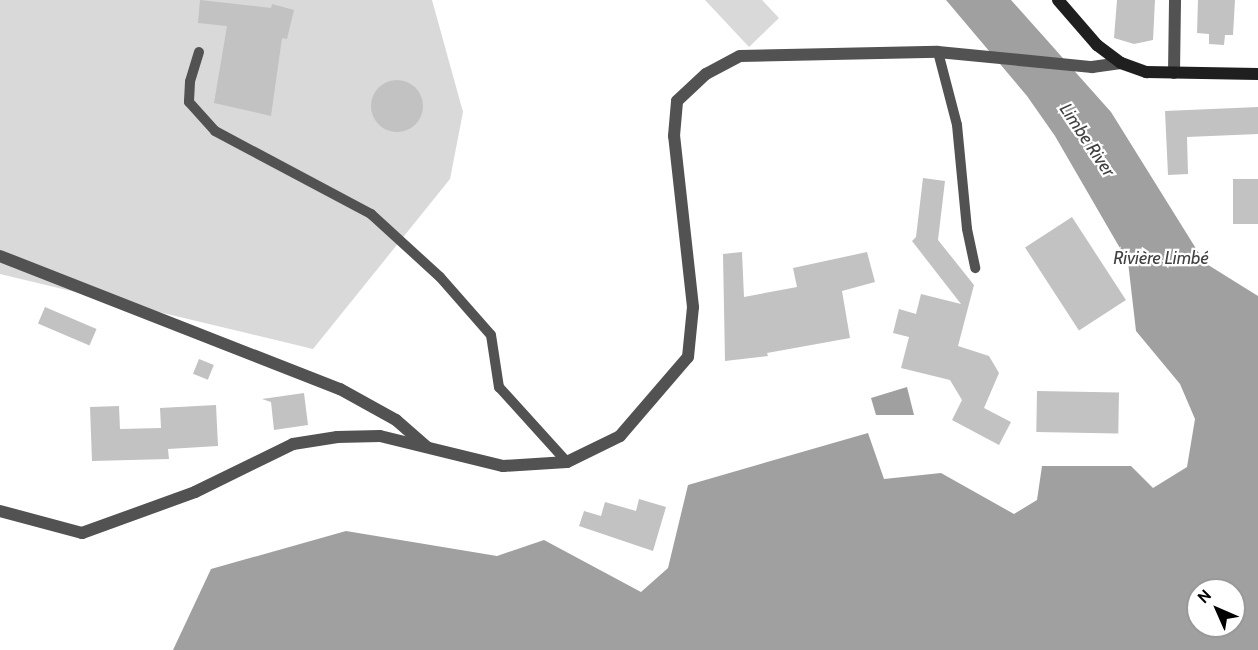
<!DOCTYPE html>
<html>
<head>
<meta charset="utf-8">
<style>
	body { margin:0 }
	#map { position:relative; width:1258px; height:650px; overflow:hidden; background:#fff; font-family:Cabin,sans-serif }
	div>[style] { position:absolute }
	.green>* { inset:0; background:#d9d9d9 }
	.water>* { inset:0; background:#a0a0a0 }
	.building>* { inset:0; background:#c2c2c2; transform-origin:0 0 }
	.round { border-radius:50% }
	.lane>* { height:10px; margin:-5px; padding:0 5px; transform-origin:5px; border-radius:5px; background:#525252 }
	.street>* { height:12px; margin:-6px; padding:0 6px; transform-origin:6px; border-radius:6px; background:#525252 }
	.secondary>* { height:12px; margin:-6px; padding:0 6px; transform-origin:6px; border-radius:6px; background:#1f1f1f }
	span { translate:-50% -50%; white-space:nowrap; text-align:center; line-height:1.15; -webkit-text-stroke:4.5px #fff; paint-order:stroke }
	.water-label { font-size:18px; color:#414141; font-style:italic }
	.north { position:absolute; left:1186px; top:578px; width:60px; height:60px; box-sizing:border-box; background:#fff; border:2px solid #999; border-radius:50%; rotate:315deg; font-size:16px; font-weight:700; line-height:24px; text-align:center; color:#000 }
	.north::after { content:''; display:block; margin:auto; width:21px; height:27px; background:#000; clip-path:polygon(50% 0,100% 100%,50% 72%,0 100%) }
</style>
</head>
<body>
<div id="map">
	<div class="green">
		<i style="clip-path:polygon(0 0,432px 0,463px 112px,450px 179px,313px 349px,0 274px)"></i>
		<i style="clip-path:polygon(705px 0,762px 0,779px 18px,749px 47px)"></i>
	</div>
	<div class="water">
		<i style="clip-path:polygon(evenodd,946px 0,1011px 0,1111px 112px,1205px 263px,1258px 296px,1258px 650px,173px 650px,211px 569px,346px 531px,497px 556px,544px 540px,641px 592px,668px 568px,688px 485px,868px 433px,884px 479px,941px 473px,1014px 514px,1037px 500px,1042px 466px,1131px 466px,1153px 488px,1187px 467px,1195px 419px,1180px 384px,1136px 331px,1128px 262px,1055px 136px,1027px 96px,946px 0,1198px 590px,1234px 590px,1234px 626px,1198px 626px,1198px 590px)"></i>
		<i style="clip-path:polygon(907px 387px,914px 415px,876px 415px,871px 398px)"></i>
	</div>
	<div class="building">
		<i style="clip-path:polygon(200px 0,271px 8px,272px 4px,294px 10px,287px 39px,282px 38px,271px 116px,214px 103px,227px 26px,198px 23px)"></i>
		<i style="clip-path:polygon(1117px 0,1155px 0,1153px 40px,1134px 44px,1114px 38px)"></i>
		<i style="clip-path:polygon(1198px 0,1235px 0,1233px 35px,1225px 35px,1224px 45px,1209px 44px,1209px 34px,1197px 33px)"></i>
		<i class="round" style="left:371px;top:80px;width:52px;height:52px"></i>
		<i style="clip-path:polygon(1258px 107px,1258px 134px,1187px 137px,1188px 174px,1168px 175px,1165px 111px)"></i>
		<i style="clip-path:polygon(923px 178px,945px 181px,938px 240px,974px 285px,958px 346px,989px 356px,999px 373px,984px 408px,1011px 422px,999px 445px,952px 420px,962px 400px,950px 380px,901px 368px,909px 337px,893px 333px,899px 309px,916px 314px,921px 294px,961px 304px,912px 241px,916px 237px)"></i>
		<i style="left:1258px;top:179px;width:45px;height:25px;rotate:90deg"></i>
		<i style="left:1072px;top:217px;width:99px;height:56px;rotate:57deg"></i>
		<i style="clip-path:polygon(742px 252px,744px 297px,797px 287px,793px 268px,867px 252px,875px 282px,842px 291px,850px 338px,767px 353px,768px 356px,725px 361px,723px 254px)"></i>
		<i style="left:45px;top:307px;width:56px;height:18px;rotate:23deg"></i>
		<i style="left:199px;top:359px;width:16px;height:16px;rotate:22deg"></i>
		<i style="left:1037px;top:391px;width:82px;height:41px;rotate:1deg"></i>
		<i style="clip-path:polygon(304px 393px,308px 425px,274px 430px,271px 402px,262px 399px)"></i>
		<i style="clip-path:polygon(216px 405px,218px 446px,168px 449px,169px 459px,92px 461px,90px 407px,119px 406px,120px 429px,161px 428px,160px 408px)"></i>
		<i style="clip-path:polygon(639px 499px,666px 507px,653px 551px,579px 526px,584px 511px,601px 516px,605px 502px,636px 511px)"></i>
	</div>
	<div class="lane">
		<i style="left:199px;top:52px;width:31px;rotate:107deg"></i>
		<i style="left:190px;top:82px;width:20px;rotate:93deg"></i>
		<i style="left:189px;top:102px;width:39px;rotate:48deg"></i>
		<i style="left:215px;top:131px;width:177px;rotate:28deg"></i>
		<i style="left:371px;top:214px;width:93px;rotate:42.4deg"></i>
		<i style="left:440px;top:277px;width:77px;rotate:48.7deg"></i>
		<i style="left:491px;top:335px;width:53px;rotate:81.3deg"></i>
		<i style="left:499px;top:387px;width:101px;rotate:47.8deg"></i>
		<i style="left:938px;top:52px;width:75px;rotate:75.4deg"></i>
		<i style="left:957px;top:125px;width:104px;rotate:84.5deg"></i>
		<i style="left:967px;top:229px;width:40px;rotate:78deg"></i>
	</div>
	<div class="street">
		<i style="left:1174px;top:73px;width:73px;rotate:-89.2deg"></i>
		<i style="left:0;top:256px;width:365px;rotate:21.4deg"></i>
		<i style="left:340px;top:389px;width:64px;rotate:29deg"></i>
		<i style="left:396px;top:420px;width:41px;rotate:41.1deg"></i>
		<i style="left:0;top:511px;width:85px;rotate:15deg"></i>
		<i style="left:82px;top:533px;width:120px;rotate:-19.9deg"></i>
		<i style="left:195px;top:492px;width:109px;rotate:-26.1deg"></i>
		<i style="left:293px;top:444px;width:45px;rotate:-9deg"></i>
		<i style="left:337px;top:437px;width:43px;rotate:-1.3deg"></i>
		<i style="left:380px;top:436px;width:127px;rotate:13.7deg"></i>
		<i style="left:503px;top:466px;width:64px;rotate:-3.6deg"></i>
		<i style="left:567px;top:462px;width:59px;rotate:-26.1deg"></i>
		<i style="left:620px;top:436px;width:104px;rotate:-49.3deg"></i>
		<i style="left:688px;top:357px;width:50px;rotate:-84.3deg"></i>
		<i style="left:693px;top:307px;width:172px;rotate:-96.3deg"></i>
		<i style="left:674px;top:136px;width:35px;rotate:-85deg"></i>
		<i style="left:677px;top:101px;width:40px;rotate:-43deg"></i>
		<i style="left:706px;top:74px;width:38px;rotate:-28deg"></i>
		<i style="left:740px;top:56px;width:198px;rotate:-1.2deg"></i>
		<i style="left:938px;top:52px;width:155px;rotate:5.6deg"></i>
		<i style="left:1092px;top:67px;width:29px;rotate:-8deg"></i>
	</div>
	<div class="secondary">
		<i style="left:1058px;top:0;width:60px;rotate:49.1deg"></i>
		<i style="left:1097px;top:45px;width:30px;rotate:37deg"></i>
		<i style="left:1121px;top:63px;width:27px;rotate:20deg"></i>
		<i style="left:1146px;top:72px;width:112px;rotate:1deg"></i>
	</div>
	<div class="water-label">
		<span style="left:1087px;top:140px;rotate:56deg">Limbe River</span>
		<span style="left:1161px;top:258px">Rivière Limbé</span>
	</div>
	<div class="north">N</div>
</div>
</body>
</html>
